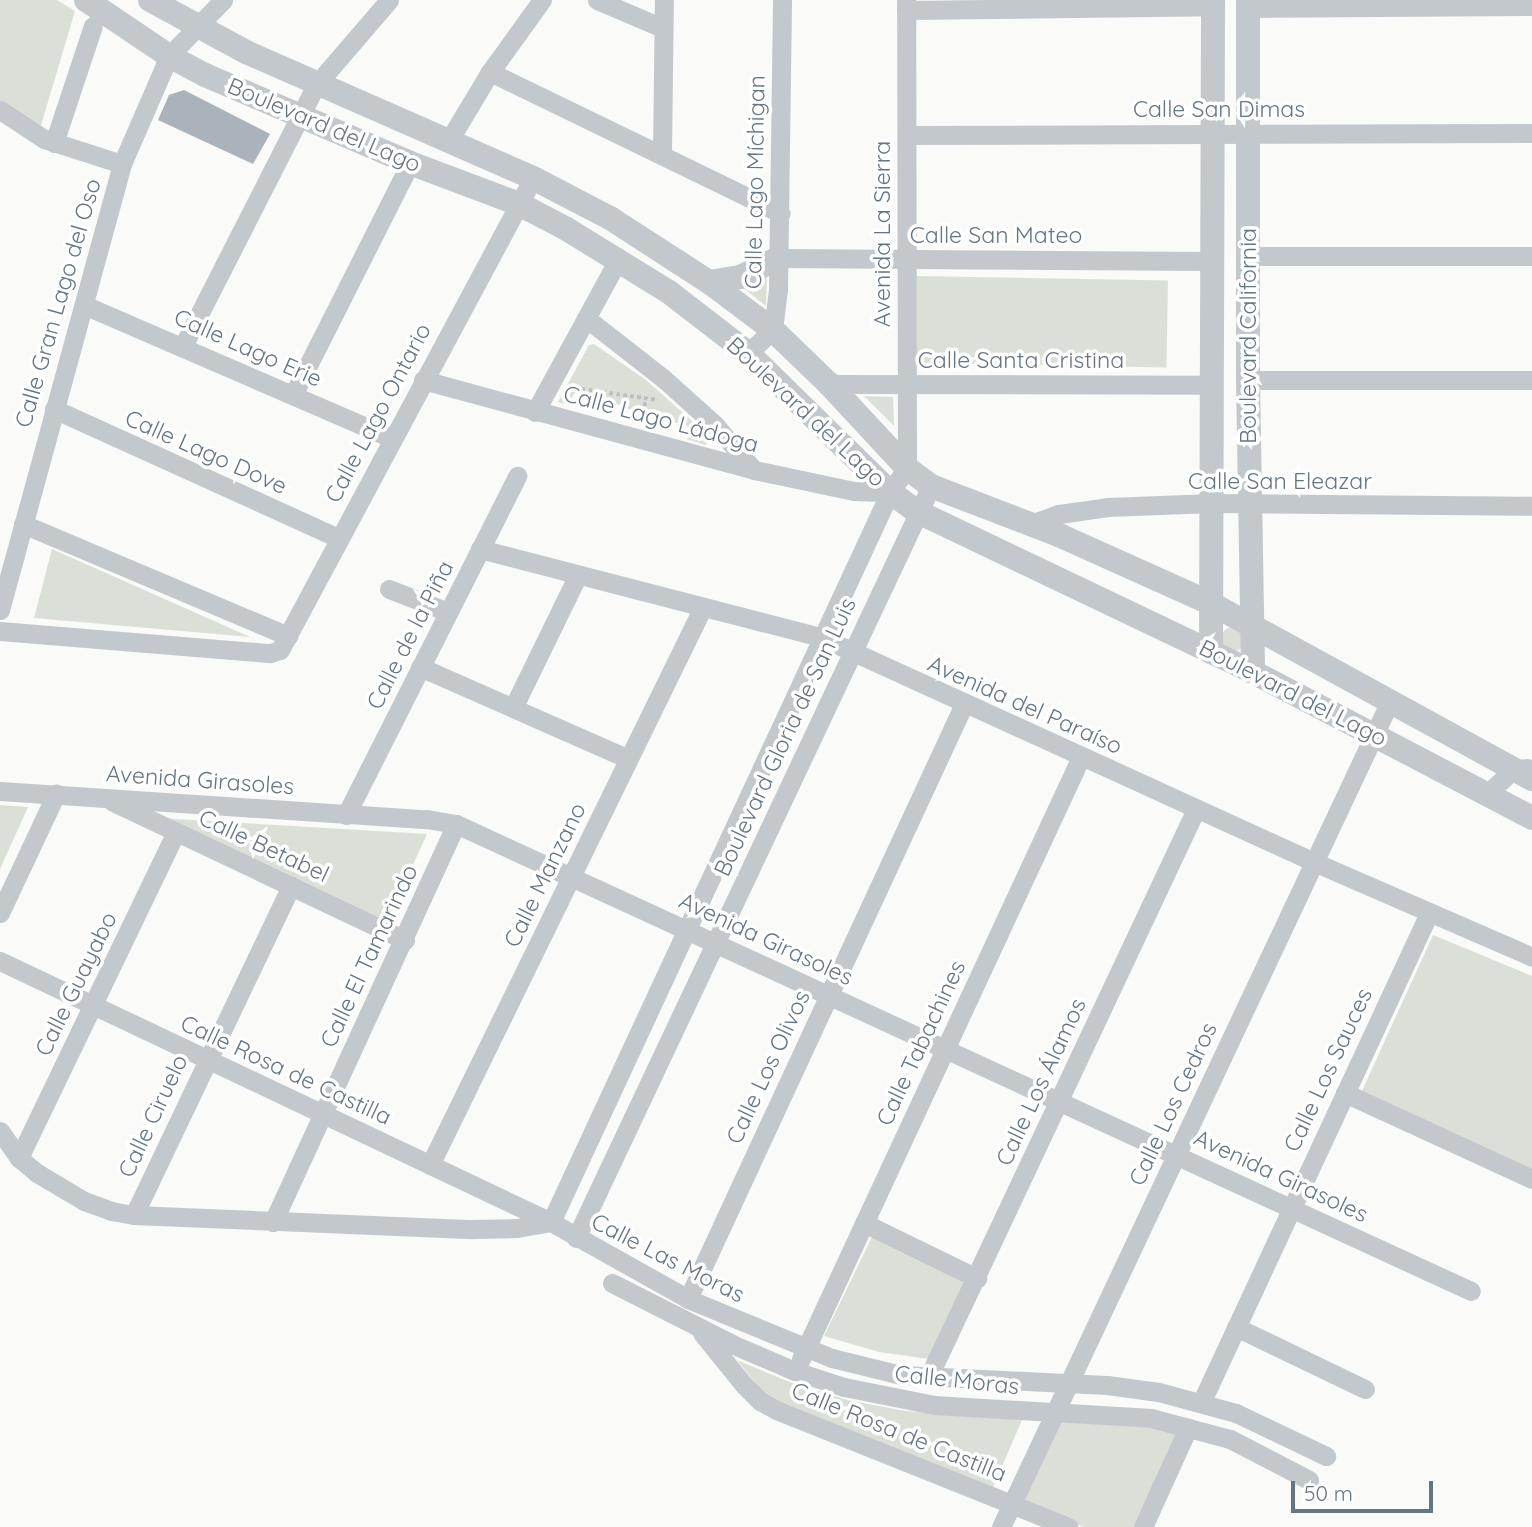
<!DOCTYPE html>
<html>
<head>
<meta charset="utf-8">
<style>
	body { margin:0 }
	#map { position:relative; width:1532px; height:1527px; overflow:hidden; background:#fafaf8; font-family:Quicksand,sans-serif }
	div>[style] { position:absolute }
	.green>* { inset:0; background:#dadfd7; transform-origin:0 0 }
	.round { border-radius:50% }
	.building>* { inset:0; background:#aab3b9 }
	.path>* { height:3.5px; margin-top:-1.75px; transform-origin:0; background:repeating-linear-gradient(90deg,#bbbfc2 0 3.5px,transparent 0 7px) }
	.minor>* { height:19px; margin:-9.5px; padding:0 9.5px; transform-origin:9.5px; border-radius:9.5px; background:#c3c8cc }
	.tertiary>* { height:24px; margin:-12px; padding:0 12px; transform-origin:12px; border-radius:12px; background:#c3c8cc }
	span { translate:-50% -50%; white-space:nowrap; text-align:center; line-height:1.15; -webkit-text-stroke:7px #fff; paint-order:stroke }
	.street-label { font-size:23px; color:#657683 }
	.scale { position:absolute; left:1291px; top:1481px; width:142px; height:32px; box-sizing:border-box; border:4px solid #657683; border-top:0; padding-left:9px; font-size:21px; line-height:24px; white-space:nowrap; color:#657683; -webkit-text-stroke:5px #fff; paint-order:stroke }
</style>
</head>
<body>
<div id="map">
	<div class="green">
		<i style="clip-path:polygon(0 0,57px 0,75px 11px,39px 132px,0 105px)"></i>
		<i style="clip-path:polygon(767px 274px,766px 306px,742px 287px)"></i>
		<i style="left:913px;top:276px;width:255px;height:87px;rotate:1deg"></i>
		<i style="clip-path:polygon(594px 344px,646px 380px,710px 437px,709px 442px,705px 445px,687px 439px,690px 427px,574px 393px,568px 405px,558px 402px,589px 345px)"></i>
		<i style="clip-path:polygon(864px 396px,893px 397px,894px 426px)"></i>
		<i style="clip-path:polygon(52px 549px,250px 637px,34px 618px)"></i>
		<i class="round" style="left:1221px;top:627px;width:24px;height:24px"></i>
		<i style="clip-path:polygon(0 805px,28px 807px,0 869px)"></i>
		<i style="clip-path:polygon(158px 818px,427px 834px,386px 924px)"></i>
		<i style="clip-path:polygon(1433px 935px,1532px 976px,1532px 1170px,1362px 1091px)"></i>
		<i style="clip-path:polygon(872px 1237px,964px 1281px,929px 1359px,879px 1352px,824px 1336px)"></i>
		<i style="clip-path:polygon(737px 1360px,787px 1381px,847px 1400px,906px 1411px,1022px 1420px,993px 1487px,811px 1421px,764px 1394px)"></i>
		<i style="clip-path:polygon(1056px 1421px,1138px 1424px,1180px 1433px,1138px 1527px,1084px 1527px,1020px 1501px)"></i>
	</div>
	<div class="building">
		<i style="clip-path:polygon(184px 90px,270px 134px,253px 164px,158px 120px,169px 95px)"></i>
	</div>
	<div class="path">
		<i style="left:568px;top:387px;width:90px;rotate:8.3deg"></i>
		<i style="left:643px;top:420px;width:20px;rotate:-84deg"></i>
	</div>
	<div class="minor">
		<i style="left:597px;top:0;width:72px;rotate:23deg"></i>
		<i style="left:1248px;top:8px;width:284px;rotate:-0.4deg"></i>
		<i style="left:906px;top:10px;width:307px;rotate:-0.7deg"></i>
		<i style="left:490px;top:72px;width:323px;rotate:25.9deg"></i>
		<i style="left:0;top:110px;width:53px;rotate:33.4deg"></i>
		<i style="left:44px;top:139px;width:82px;rotate:17.8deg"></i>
		<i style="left:907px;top:135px;width:625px;rotate:-0.18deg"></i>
		<i style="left:448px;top:142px;width:82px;rotate:-59deg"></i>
		<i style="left:490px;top:72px;width:89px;rotate:-54.2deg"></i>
		<i style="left:54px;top:143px;width:123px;rotate:-71.6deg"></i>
		<i style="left:662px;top:155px;width:155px;rotate:-89.3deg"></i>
		<i style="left:1248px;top:256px;width:284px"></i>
		<i style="left:779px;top:258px;width:434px;rotate:0.4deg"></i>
		<i style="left:84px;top:305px;width:335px;rotate:23.4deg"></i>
		<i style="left:586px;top:318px;width:99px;rotate:38deg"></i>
		<i style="left:664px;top:379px;width:69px;rotate:42deg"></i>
		<i style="left:715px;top:425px;width:60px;rotate:49.1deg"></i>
		<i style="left:183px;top:346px;width:293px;rotate:-63deg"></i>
		<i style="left:316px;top:85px;width:112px;rotate:-49.3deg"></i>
		<i style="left:748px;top:353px;width:34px;rotate:-43deg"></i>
		<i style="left:773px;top:330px;width:41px;rotate:-83deg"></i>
		<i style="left:778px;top:289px;width:289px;rotate:-89.2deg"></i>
		<i style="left:423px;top:380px;width:343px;rotate:15.2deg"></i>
		<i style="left:754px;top:470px;width:102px;rotate:11.9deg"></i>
		<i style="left:854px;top:491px;width:36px;rotate:2deg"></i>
		<i style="left:1248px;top:380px;width:284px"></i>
		<i style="left:829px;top:384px;width:383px;rotate:0.1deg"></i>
		<i style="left:293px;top:395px;width:260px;rotate:-63.2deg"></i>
		<i style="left:54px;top:409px;width:313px;rotate:24.4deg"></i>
		<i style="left:535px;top:412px;width:173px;rotate:-61.4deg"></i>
		<i style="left:23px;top:524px;width:288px;rotate:22.9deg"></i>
		<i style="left:1031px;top:524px;width:30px;rotate:-20deg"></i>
		<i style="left:1059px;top:514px;width:49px;rotate:-8.1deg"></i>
		<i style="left:1108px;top:507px;width:104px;rotate:-2.2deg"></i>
		<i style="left:1212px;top:503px;width:320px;rotate:0.5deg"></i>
		<i style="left:480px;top:549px;width:354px;rotate:14.5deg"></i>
		<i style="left:823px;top:638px;width:540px;rotate:24.52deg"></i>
		<i style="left:1314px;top:862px;width:238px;rotate:23.5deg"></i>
		<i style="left:389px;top:589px;width:63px;rotate:21.3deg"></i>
		<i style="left:0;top:610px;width:462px;rotate:-74.7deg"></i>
		<i style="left:122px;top:164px;width:118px;rotate:-66.5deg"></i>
		<i style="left:169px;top:56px;width:78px;rotate:-46deg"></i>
		<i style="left:0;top:631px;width:271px;rotate:4.7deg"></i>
		<i style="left:270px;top:653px;width:10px;rotate:-17deg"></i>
		<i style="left:280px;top:650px;width:536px;rotate:-61.81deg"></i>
		<i style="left:420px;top:667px;width:228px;rotate:23.8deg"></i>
		<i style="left:513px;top:708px;width:148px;rotate:-64deg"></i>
		<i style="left:0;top:791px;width:428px;rotate:3.8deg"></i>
		<i style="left:427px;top:819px;width:29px;rotate:10deg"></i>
		<i style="left:456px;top:824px;width:1117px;rotate:24.71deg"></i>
		<i style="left:1487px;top:794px;width:37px;rotate:-43deg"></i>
		<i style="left:1514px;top:769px;width:13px;rotate:-4deg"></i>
		<i style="left:113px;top:802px;width:323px;rotate:25.3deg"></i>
		<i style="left:346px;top:815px;width:380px;rotate:-63.2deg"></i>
		<i style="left:0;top:913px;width:132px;rotate:-64.8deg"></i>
		<i style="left:0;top:961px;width:610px;rotate:25.35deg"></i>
		<i style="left:551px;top:1222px;width:805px;rotate:-65.09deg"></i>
		<i style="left:890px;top:492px;width:29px;rotate:-55deg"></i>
		<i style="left:907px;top:468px;width:468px;rotate:-90.1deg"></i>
		<i style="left:1345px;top:1093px;width:206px;rotate:24.7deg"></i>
		<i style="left:0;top:1131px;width:33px;rotate:55deg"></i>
		<i style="left:19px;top:1158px;width:23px;rotate:40deg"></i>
		<i style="left:37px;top:1173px;width:55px;rotate:30.8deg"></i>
		<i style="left:84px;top:1201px;width:29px;rotate:20deg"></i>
		<i style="left:111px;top:1211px;width:23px;rotate:10deg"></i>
		<i style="left:134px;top:1215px;width:339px;rotate:2.4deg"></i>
		<i style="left:473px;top:1229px;width:44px;rotate:-1.3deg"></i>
		<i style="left:517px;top:1228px;width:35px;rotate:-10deg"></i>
		<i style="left:551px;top:1222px;width:157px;rotate:29.3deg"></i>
		<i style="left:688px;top:1299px;width:156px;rotate:22.3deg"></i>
		<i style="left:832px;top:1358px;width:71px;rotate:13.8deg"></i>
		<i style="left:901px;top:1375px;width:206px;rotate:2.8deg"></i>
		<i style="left:1107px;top:1385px;width:52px;rotate:7.7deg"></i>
		<i style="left:1159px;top:1392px;width:80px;rotate:15.3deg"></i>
		<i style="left:1236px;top:1413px;width:100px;rotate:25.5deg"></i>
		<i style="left:19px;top:1158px;width:362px;rotate:-64.3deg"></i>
		<i style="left:430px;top:1165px;width:621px;rotate:-63.93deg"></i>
		<i style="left:134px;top:1215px;width:365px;rotate:-64.5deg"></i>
		<i style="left:273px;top:1222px;width:438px;rotate:-65.3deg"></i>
		<i style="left:864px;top:1223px;width:126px;rotate:26deg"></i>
		<i style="left:576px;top:1238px;width:832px;rotate:-64.73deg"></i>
		<i style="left:612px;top:1283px;width:137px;rotate:26.9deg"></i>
		<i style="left:734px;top:1345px;width:66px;rotate:23.1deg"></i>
		<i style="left:795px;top:1371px;width:52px;rotate:18.1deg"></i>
		<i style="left:844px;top:1387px;width:92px;rotate:11.3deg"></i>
		<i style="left:934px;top:1405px;width:217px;rotate:3.4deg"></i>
		<i style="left:1151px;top:1418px;width:82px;rotate:14.9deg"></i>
		<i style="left:1230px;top:1439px;width:89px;rotate:27.4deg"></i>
		<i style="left:688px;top:1299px;width:656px;rotate:-65.12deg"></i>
		<i style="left:1236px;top:1327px;width:143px;rotate:25.7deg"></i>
		<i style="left:702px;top:1333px;width:67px;rotate:51.1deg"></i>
		<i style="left:744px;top:1385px;width:23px;rotate:45deg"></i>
		<i style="left:760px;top:1401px;width:18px;rotate:29deg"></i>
		<i style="left:776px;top:1410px;width:315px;rotate:21.8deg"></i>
		<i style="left:801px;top:1359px;width:664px;rotate:-65.06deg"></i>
		<i style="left:929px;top:1376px;width:627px;rotate:-64.78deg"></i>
		<i style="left:1202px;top:1401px;width:538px;rotate:-65.05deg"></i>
		<i style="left:1001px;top:1527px;width:913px;rotate:-64.78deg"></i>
		<i style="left:1143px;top:1527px;width:109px;rotate:-65.6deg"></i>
	</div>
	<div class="tertiary">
		<i style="left:86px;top:0;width:100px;rotate:34deg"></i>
		<i style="left:169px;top:56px;width:41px;rotate:27.8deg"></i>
		<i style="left:205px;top:75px;width:223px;rotate:23.2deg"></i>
		<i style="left:410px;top:163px;width:116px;rotate:20.6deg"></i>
		<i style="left:519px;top:204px;width:52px;rotate:27.6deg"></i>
		<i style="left:565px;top:228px;width:122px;rotate:31.6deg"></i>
		<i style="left:669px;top:292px;width:100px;rotate:37.7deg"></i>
		<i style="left:748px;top:353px;width:199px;rotate:44.4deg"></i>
		<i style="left:890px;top:492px;width:34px;rotate:36deg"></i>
		<i style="left:918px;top:512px;width:371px;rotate:25.5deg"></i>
		<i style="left:1253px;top:672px;width:315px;rotate:27.6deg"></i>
		<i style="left:150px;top:0;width:109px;rotate:28.4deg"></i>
		<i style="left:246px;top:52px;width:313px;rotate:23.7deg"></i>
		<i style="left:533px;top:178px;width:87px;rotate:27.5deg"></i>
		<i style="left:610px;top:218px;width:118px;rotate:32.9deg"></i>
		<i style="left:709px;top:282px;width:80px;rotate:36.9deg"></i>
		<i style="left:773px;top:330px;width:78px;rotate:44deg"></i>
		<i style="left:829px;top:384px;width:115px;rotate:47.1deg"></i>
		<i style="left:907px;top:468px;width:30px;rotate:37deg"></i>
		<i style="left:931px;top:486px;width:139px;rotate:21deg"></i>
		<i style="left:1061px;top:536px;width:166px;rotate:24.2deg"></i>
		<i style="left:1212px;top:604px;width:365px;rotate:28.7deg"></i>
		<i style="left:1248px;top:0;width:380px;rotate:90deg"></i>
		<i style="left:1248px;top:380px;width:292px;rotate:89deg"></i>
		<i style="left:709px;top:282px;width:31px;rotate:-9deg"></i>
		<i style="left:740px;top:277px;width:43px;rotate:-26deg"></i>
		<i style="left:1211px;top:652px;width:652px;rotate:-89.82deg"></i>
	</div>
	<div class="street-label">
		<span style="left:1219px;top:109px">Calle San Dimas</span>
		<span style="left:324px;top:125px;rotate:23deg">Boulevard del Lago</span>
		<span style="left:755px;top:182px;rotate:-89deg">Calle Lago Míchigan</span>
		<span style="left:882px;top:234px;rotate:-90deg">Avenida La Sierra</span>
		<span style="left:996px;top:235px">Calle San Mateo</span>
		<span style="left:58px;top:303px;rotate:-74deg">Calle Gran Lago del Oso</span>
		<span style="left:1248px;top:336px;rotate:-90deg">Boulevard California</span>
		<span style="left:248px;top:348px;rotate:24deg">Calle Lago Erie</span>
		<span style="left:1021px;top:360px">Calle Santa Cristina</span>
		<span style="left:806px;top:412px;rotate:43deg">Boulevard del Lago</span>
		<span style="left:378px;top:413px;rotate:-62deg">Calle Lago Ontario</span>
		<span style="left:661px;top:419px;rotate:15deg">Calle Lago Ládoga</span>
		<span style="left:206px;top:452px;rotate:24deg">Calle Lago Dove</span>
		<span style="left:1280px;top:481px">Calle San Eleazar</span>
		<span style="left:410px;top:635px;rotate:-63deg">Calle de la Piña</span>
		<span style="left:1293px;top:693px;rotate:27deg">Boulevard del Lago</span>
		<span style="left:1025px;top:705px;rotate:24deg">Avenida del Paraíso</span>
		<span style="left:785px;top:737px;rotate:-65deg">Boulevard Gloria de San Luis</span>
		<span style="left:200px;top:780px;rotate:4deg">Avenida Girasoles</span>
		<span style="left:264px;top:846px;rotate:25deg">Calle Betabel</span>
		<span style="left:545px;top:875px;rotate:-64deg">Calle Manzano</span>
		<span style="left:766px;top:939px;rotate:25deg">Avenida Girasoles</span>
		<span style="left:369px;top:956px;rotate:-65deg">Calle El Tamarindo</span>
		<span style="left:76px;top:984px;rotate:-64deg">Calle Guayabo</span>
		<span style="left:921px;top:1043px;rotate:-65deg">Calle Tabachines</span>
		<span style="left:768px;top:1067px;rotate:-65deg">Calle Los Olivos</span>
		<span style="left:286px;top:1070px;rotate:25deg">Calle Rosa de Castilla</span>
		<span style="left:1328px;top:1070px;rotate:-65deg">Calle Los Sauces</span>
		<span style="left:1041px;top:1082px;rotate:-65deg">Calle Los Álamos</span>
		<span style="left:1173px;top:1104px;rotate:-65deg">Calle Los Cedros</span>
		<span style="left:153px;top:1116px;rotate:-65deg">Calle Ciruelo</span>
		<span style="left:1281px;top:1176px;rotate:25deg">Avenida Girasoles</span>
		<span style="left:668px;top:1258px;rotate:27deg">Calle Las Moras</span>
		<span style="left:957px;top:1380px;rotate:6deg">Calle Moras</span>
		<span style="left:899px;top:1432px;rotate:22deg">Calle Rosa de Castilla</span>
	</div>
	<div class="scale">50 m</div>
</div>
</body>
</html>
